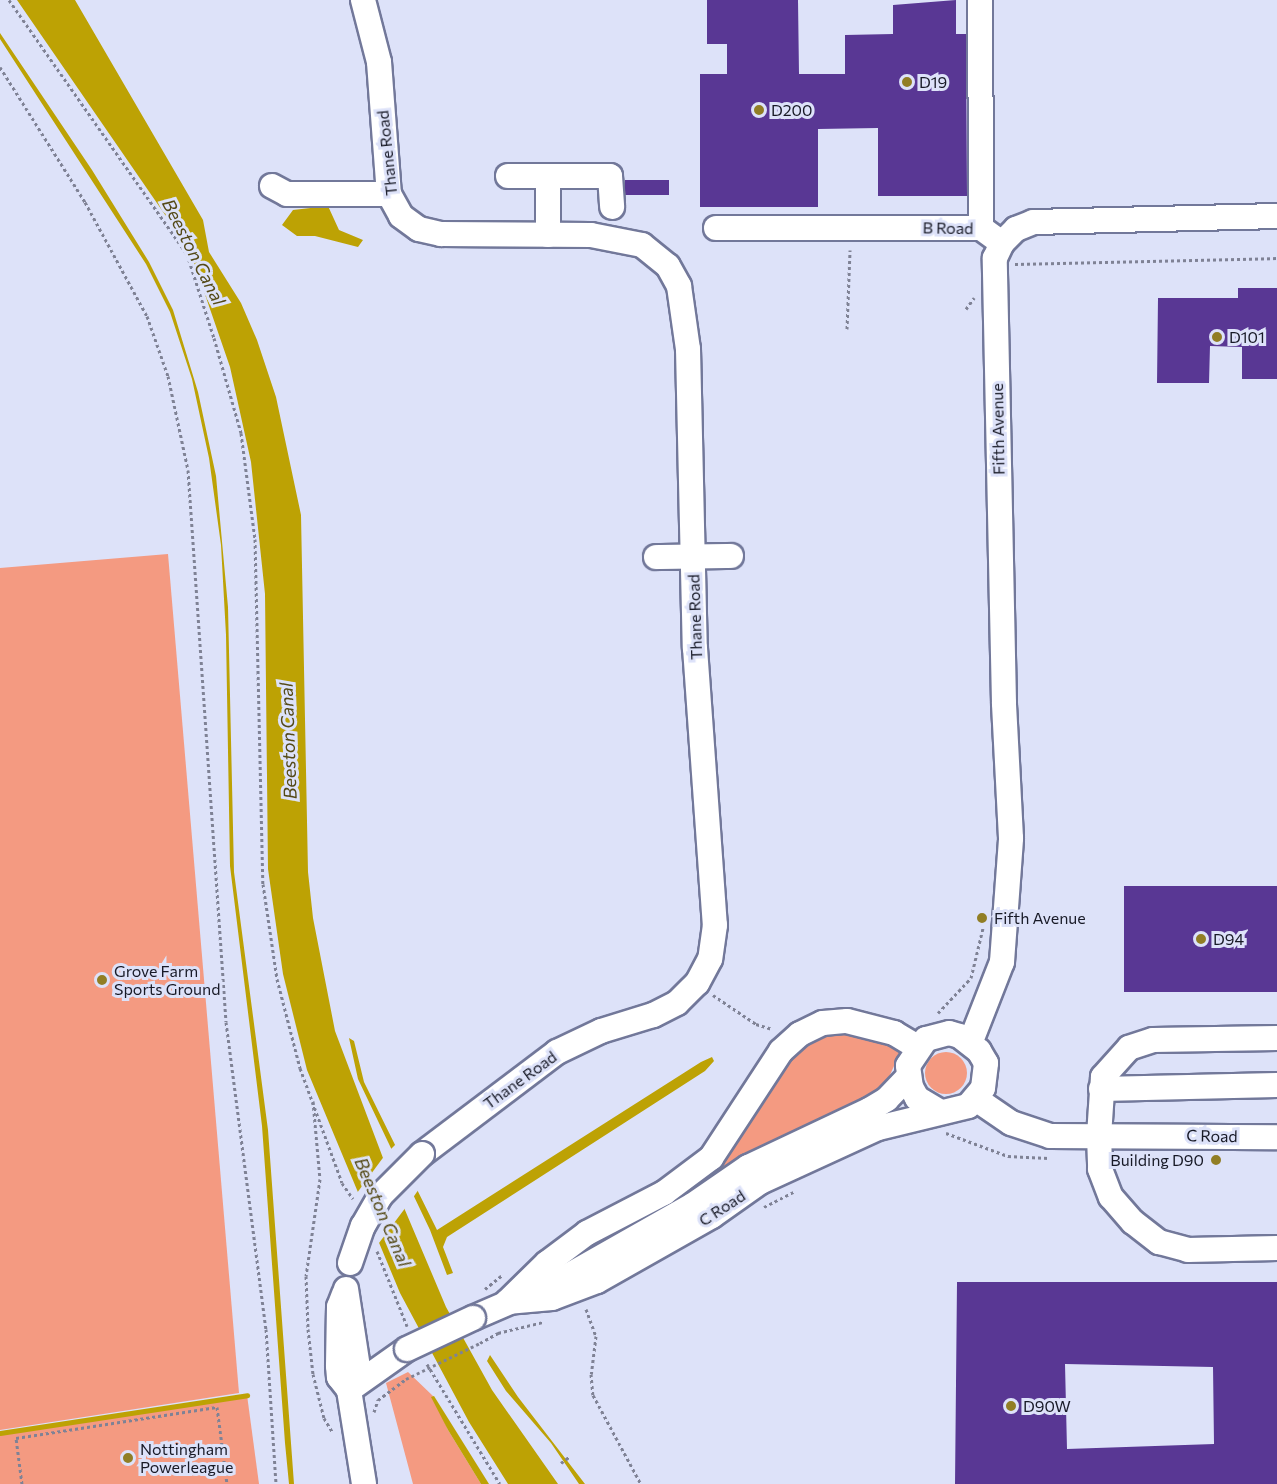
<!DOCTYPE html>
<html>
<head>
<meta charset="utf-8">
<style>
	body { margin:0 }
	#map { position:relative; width:1277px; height:1484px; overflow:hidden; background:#dde2f9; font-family:Commissioner,sans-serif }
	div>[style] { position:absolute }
	.green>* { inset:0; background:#f49a81 }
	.round { border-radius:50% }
	.water>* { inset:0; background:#bda204 }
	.pier>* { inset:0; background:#dde2f9 }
	.stream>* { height:5px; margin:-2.5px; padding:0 2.5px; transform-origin:2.5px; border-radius:2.5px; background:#bda204 }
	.building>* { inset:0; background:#593794; transform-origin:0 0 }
	.path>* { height:3px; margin-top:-1.5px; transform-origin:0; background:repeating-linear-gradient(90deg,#7f8295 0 3px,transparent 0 6px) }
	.roads { filter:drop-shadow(2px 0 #72789a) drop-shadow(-2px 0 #72789a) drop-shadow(0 2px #72789a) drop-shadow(0 -2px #72789a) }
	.minor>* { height:24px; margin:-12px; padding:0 12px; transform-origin:12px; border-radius:12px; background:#fff }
	.path-bridge>* { height:3px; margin-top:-1.5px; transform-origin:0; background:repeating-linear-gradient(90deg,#7f8295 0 3px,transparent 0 6px) }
	.bridges { filter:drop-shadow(2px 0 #72789a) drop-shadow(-2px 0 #72789a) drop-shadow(0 2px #72789a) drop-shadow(0 -2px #72789a) }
	.minor-bridge>* { height:24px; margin:-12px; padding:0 12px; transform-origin:12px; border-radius:12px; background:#fff }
	.dots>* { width:16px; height:16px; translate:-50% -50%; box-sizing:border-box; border:3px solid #dde2f9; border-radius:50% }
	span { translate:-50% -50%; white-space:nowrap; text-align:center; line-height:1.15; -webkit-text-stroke:6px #dde2f9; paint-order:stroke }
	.poi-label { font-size:16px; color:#181a27 }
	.left { translate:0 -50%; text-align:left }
	.right { translate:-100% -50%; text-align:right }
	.street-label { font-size:16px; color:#181a27 }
	.water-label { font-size:18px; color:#544916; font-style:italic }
</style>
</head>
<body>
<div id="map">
	<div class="green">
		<i style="clip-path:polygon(168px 554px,239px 1393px,0 1430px,0 568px)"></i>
		<i style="clip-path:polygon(834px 1028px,903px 1046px,885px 1086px,875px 1095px,716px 1180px,707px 1170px,790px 1051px)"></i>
		<i class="round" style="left:925px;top:1052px;width:42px;height:42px"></i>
		<i style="clip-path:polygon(408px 1372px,433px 1396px,448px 1430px,481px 1484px,413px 1484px,386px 1383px)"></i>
		<i style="clip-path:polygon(247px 1395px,259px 1484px,0 1484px,0 1433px)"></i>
	</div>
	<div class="water">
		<i style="clip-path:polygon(17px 0,75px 0,203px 220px,209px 252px,241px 303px,257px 340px,276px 397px,301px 515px,308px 872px,313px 918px,335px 1031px,383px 1158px,446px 1307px,492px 1390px,558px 1484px,508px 1484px,469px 1422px,400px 1293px,307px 1070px,283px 974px,268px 869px,265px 594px,251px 462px,230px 367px,190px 251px)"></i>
		<i style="clip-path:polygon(0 33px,92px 170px,149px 262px,173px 310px,198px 392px,216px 476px,228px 607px,234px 872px,268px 1130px,294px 1484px,289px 1484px,285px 1443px,262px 1126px,230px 866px,226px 635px,221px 545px,209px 458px,192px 379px,170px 312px,146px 264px,0 39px)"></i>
		<i style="clip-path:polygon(328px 206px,339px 230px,363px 240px,358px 247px,315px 236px,297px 236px,282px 225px,293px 210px)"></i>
		<i style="clip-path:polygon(349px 1038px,354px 1041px,364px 1082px,437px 1230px,701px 1062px,712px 1057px,714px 1061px,705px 1071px,447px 1237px,443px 1247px,453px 1273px,447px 1275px,430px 1230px,358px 1079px)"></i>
		<i style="clip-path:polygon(490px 1355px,518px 1397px,585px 1484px,579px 1484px,551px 1443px,506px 1391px,487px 1361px)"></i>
		<i style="clip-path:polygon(434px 1396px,489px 1484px,481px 1484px,448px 1430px,431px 1397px)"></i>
	</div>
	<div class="pier">
		<i style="clip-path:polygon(397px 1143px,419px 1189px,412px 1199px,389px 1151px)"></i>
		<i style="clip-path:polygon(385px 1155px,406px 1207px,376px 1247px,354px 1197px)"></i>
	</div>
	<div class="stream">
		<i style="left:0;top:1433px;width:250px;rotate:-8.7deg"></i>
	</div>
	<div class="building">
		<i style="clip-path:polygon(707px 0,798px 0,799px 74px,845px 74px,845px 35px,893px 34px,893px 5px,956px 0,956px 34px,966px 34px,967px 196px,878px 196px,878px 128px,818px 129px,818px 207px,700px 207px,700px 74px,727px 74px,727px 44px,707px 44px)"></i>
		<i style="left:625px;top:180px;width:44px;height:15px"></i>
		<i style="clip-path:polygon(1238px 288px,1277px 288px,1277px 379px,1242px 379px,1242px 347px,1210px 346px,1209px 383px,1157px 383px,1158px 298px,1238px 298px)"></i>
		<i style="left:1124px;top:886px;width:153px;height:106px"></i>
		<i style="clip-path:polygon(evenodd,957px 1282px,1277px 1282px,1277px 1484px,955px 1484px,957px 1282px,1065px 1364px,1213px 1367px,1214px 1444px,1067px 1449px,1065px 1364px)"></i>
	</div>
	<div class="path">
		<i style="left:9px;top:0;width:310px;rotate:55deg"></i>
		<i style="left:187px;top:254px;width:88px;rotate:72.2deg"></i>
		<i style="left:214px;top:338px;width:99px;rotate:74.1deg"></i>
		<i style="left:241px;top:433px;width:107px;rotate:82.5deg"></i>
		<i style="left:255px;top:539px;width:345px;rotate:88.7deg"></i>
		<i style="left:263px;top:884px;width:96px;rotate:81.6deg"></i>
		<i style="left:277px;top:979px;width:92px;rotate:75.5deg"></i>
		<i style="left:300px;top:1068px;width:122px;rotate:69.9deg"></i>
		<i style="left:342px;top:1183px;width:19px;rotate:55deg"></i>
		<i style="left:0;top:67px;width:160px;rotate:57.8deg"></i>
		<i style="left:85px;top:202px;width:130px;rotate:61.5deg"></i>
		<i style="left:147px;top:316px;width:64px;rotate:70.7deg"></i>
		<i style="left:168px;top:376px;width:96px;rotate:78deg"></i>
		<i style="left:188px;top:470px;width:553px;rotate:86.06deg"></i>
		<i style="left:226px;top:1022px;width:310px;rotate:82.6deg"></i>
		<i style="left:266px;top:1329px;width:155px;rotate:86.3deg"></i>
		<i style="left:1015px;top:264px;width:262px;rotate:-1.3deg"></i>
		<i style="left:966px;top:309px;width:14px;rotate:-54deg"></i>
		<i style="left:847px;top:329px;width:79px;rotate:-87.8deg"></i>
		<i style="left:713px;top:995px;width:52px;rotate:34deg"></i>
		<i style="left:756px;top:1024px;width:17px;rotate:17deg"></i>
		<i style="left:938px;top:1013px;width:48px;rotate:-46.7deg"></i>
		<i style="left:971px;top:978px;width:51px;rotate:-76.5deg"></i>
		<i style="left:313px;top:1101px;width:78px;rotate:84.9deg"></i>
		<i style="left:320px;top:1179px;width:98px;rotate:98.2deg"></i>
		<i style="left:306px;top:1276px;width:53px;rotate:87.8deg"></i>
		<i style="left:308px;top:1329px;width:45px;rotate:83.7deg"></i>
		<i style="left:313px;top:1374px;width:45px;rotate:76deg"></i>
		<i style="left:324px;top:1418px;width:17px;rotate:59deg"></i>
		<i style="left:946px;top:1133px;width:66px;rotate:20.4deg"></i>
		<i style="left:1008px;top:1156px;width:41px;rotate:2.8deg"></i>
		<i style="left:764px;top:1207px;width:33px;rotate:-27deg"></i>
		<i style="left:377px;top:1251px;width:81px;rotate:68.2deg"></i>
		<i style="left:485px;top:1289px;width:21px;rotate:-39deg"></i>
		<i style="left:586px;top:1309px;width:29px;rotate:70deg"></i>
		<i style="left:596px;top:1336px;width:38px;rotate:97deg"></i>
		<i style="left:591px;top:1374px;width:21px;rotate:85deg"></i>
		<i style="left:593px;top:1395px;width:101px;rotate:61.7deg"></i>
		<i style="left:480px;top:1343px;width:21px;rotate:-29deg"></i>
		<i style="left:498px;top:1333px;width:46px;rotate:-13.7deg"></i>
		<i style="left:427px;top:1364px;width:140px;rotate:58.7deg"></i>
		<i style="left:374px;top:1412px;width:13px;rotate:-72deg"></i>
		<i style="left:378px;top:1400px;width:35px;rotate:-37deg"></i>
		<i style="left:561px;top:1463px;width:10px;rotate:-37deg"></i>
		<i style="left:22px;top:1484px;width:46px;rotate:-97.4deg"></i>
		<i style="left:16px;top:1438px;width:203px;rotate:-8.8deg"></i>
		<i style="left:217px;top:1407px;width:78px;rotate:82.6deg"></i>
	</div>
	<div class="roads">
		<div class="minor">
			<i style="left:363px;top:0;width:64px;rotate:75.5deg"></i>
			<i style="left:379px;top:62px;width:132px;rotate:85.7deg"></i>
			<i style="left:389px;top:194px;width:25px;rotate:61deg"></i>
			<i style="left:401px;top:216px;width:22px;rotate:36deg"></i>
			<i style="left:419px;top:229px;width:23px;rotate:13deg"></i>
			<i style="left:441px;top:234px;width:150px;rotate:0.4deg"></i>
			<i style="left:591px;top:235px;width:52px;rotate:11.1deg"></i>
			<i style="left:642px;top:245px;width:33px;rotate:39deg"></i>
			<i style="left:668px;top:266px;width:23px;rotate:61deg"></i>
			<i style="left:679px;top:286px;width:64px;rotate:81.9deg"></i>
			<i style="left:688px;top:349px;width:299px;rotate:88.7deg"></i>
			<i style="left:695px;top:648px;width:278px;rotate:85.9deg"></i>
			<i style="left:715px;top:925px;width:34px;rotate:98deg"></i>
			<i style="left:710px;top:959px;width:27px;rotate:118deg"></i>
			<i style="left:697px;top:983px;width:28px;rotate:135deg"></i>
			<i style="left:677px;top:1003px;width:27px;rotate:153deg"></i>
			<i style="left:653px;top:1015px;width:54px;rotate:162.9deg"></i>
			<i style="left:601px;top:1031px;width:49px;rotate:154.5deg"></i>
			<i style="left:557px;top:1052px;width:169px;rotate:142.9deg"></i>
			<i style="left:980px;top:0;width:228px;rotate:89.7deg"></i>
			<i style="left:508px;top:176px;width:102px"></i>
			<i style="left:610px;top:176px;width:31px;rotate:86deg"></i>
			<i style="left:548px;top:176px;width:59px;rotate:90deg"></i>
			<i style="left:272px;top:186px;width:17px;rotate:28deg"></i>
			<i style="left:287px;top:194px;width:102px"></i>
			<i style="left:716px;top:228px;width:265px"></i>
			<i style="left:981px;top:228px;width:26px;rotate:36deg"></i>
			<i style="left:656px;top:557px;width:75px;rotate:-0.8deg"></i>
			<i style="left:1277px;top:1038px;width:124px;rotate:179.1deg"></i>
			<i style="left:1153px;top:1040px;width:25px;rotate:162deg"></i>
			<i style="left:1129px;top:1048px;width:39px;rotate:132deg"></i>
			<i style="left:1103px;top:1077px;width:58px;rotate:93.9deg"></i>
			<i style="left:1099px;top:1135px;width:34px;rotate:88deg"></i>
			<i style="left:1100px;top:1169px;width:30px;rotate:69deg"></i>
			<i style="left:1111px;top:1197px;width:33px;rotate:49deg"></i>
			<i style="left:1133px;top:1222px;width:33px;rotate:38deg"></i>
			<i style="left:1159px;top:1242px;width:30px;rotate:15deg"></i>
			<i style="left:1188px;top:1250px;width:89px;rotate:-1.3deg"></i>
			<i style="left:971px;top:1041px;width:85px;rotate:-68.6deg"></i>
			<i style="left:1002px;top:962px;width:124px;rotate:-85.8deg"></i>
			<i style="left:1011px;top:838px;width:135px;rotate:-93deg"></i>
			<i style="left:1004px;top:703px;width:445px;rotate:-91.2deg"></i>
			<i style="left:995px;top:258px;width:17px;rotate:-65deg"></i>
			<i style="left:1002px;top:243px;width:20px;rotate:-45deg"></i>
			<i style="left:1016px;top:229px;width:18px;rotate:-22deg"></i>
			<i style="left:1033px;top:222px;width:244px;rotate:-1.4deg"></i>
			<i style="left:1101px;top:1089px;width:176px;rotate:-1.3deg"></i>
			<i style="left:976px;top:1099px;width:42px;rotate:34.4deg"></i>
			<i style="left:1011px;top:1123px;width:41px;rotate:18.4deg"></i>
			<i style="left:1050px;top:1136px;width:227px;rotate:0.3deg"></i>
			<i style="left:346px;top:1289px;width:79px;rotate:81.3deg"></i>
			<i style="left:358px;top:1367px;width:25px;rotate:111deg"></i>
			<i style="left:349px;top:1390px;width:95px;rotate:80.9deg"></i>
			<i style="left:344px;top:1294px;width:14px;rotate:111deg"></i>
			<i style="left:339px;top:1307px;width:59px;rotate:91deg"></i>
			<i style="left:338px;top:1366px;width:11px;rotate:85deg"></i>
			<i style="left:339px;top:1377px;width:16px;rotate:52deg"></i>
			<i style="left:507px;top:1302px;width:45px;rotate:-5.1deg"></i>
			<i style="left:552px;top:1298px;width:48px;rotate:-20.7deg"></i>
			<i style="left:597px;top:1281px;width:132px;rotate:-29.5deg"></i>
			<i style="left:712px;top:1216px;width:59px;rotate:-35.3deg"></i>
			<i style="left:760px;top:1182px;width:130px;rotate:-24.6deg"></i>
			<i style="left:878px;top:1128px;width:93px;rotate:-13.7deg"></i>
			<i style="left:968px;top:1106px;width:23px;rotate:-50deg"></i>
			<i style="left:983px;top:1088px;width:25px;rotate:-83deg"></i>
			<i style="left:986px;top:1063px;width:14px;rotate:-120deg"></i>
			<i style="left:979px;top:1051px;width:24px;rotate:-142deg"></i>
			<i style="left:960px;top:1036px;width:11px;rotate:-165deg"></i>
			<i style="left:949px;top:1033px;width:24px;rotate:165deg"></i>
			<i style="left:926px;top:1039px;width:32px;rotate:124deg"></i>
			<i style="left:908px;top:1066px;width:21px;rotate:82deg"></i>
			<i style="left:911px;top:1087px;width:13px;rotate:61deg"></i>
			<i style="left:917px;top:1098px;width:26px;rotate:31deg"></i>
			<i style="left:507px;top:1302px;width:56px;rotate:-44.3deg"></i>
			<i style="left:547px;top:1263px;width:50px;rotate:-36.9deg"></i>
			<i style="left:587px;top:1233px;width:87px;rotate:-27.5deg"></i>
			<i style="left:664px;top:1193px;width:59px;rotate:-36.7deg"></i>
			<i style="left:711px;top:1158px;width:128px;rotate:-56.8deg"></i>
			<i style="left:781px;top:1051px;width:25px;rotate:-42deg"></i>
			<i style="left:800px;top:1034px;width:25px;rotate:-26deg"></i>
			<i style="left:823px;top:1023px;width:24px;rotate:-5deg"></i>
			<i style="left:847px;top:1021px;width:49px;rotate:14.3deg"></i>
			<i style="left:894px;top:1033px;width:27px;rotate:31deg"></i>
			<i style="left:473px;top:1318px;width:94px;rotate:-23.3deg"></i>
			<i style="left:559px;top:1281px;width:154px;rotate:-29.6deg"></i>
			<i style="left:693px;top:1205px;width:67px;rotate:-34.6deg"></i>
			<i style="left:748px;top:1167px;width:134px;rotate:-25.2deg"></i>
			<i style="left:869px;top:1110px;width:21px;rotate:-31deg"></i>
			<i style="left:887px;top:1099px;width:30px;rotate:-46deg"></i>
			<i style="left:349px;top:1390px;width:71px;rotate:-35.3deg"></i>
		</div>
	</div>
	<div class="path-bridge">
		<i style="left:406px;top:1379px;width:82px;rotate:-25.9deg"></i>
	</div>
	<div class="bridges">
		<div class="minor-bridge">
			<i style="left:350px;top:1263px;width:39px;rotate:-71deg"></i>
			<i style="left:363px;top:1226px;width:36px;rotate:-60deg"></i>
			<i style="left:381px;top:1195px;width:58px;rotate:-45deg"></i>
			<i style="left:407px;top:1349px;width:73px;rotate:-25.2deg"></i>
		</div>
	</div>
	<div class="dots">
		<i style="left:907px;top:82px;background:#917e25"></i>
		<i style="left:759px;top:110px;background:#917e25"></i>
		<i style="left:1217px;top:337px;background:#917e25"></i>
		<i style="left:982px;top:918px;background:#917e25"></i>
		<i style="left:1201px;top:939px;background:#917e25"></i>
		<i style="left:102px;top:980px;background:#917e25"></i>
		<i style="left:1216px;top:1160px;background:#917e25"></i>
		<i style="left:1011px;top:1406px;background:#917e25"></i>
		<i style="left:128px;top:1458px;background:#917e25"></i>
	</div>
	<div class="poi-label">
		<span class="left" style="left:919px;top:82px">D19</span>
		<span class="left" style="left:771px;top:110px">D200</span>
		<span class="left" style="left:1229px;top:337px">D101</span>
		<span class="left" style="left:994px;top:918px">Fifth Avenue</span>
		<span class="left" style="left:1213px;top:939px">D94</span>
		<span class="left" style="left:114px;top:980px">Grove Farm<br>Sports Ground</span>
		<span class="right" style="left:1204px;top:1160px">Building D90</span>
		<span class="left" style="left:1023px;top:1406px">D90W</span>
		<span class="left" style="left:140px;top:1458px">Nottingham<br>Powerleague</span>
	</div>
	<div class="street-label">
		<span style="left:387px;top:153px;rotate:-96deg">Thane Road</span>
		<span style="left:948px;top:228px;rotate:1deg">B Road</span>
		<span style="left:998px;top:429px;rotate:-91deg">Fifth Avenue</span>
		<span style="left:695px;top:617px;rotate:-92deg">Thane Road</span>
		<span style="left:520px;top:1080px;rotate:-36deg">Thane Road</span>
		<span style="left:1212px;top:1136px;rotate:1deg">C Road</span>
		<span style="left:722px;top:1208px;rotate:-33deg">C Road</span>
	</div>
	<div class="water-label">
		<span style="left:194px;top:252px;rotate:63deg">Beeston Canal</span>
		<span style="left:288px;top:741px;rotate:-92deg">Beeston Canal</span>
		<span style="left:383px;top:1212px;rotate:67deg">Beeston Canal</span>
	</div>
</div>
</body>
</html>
